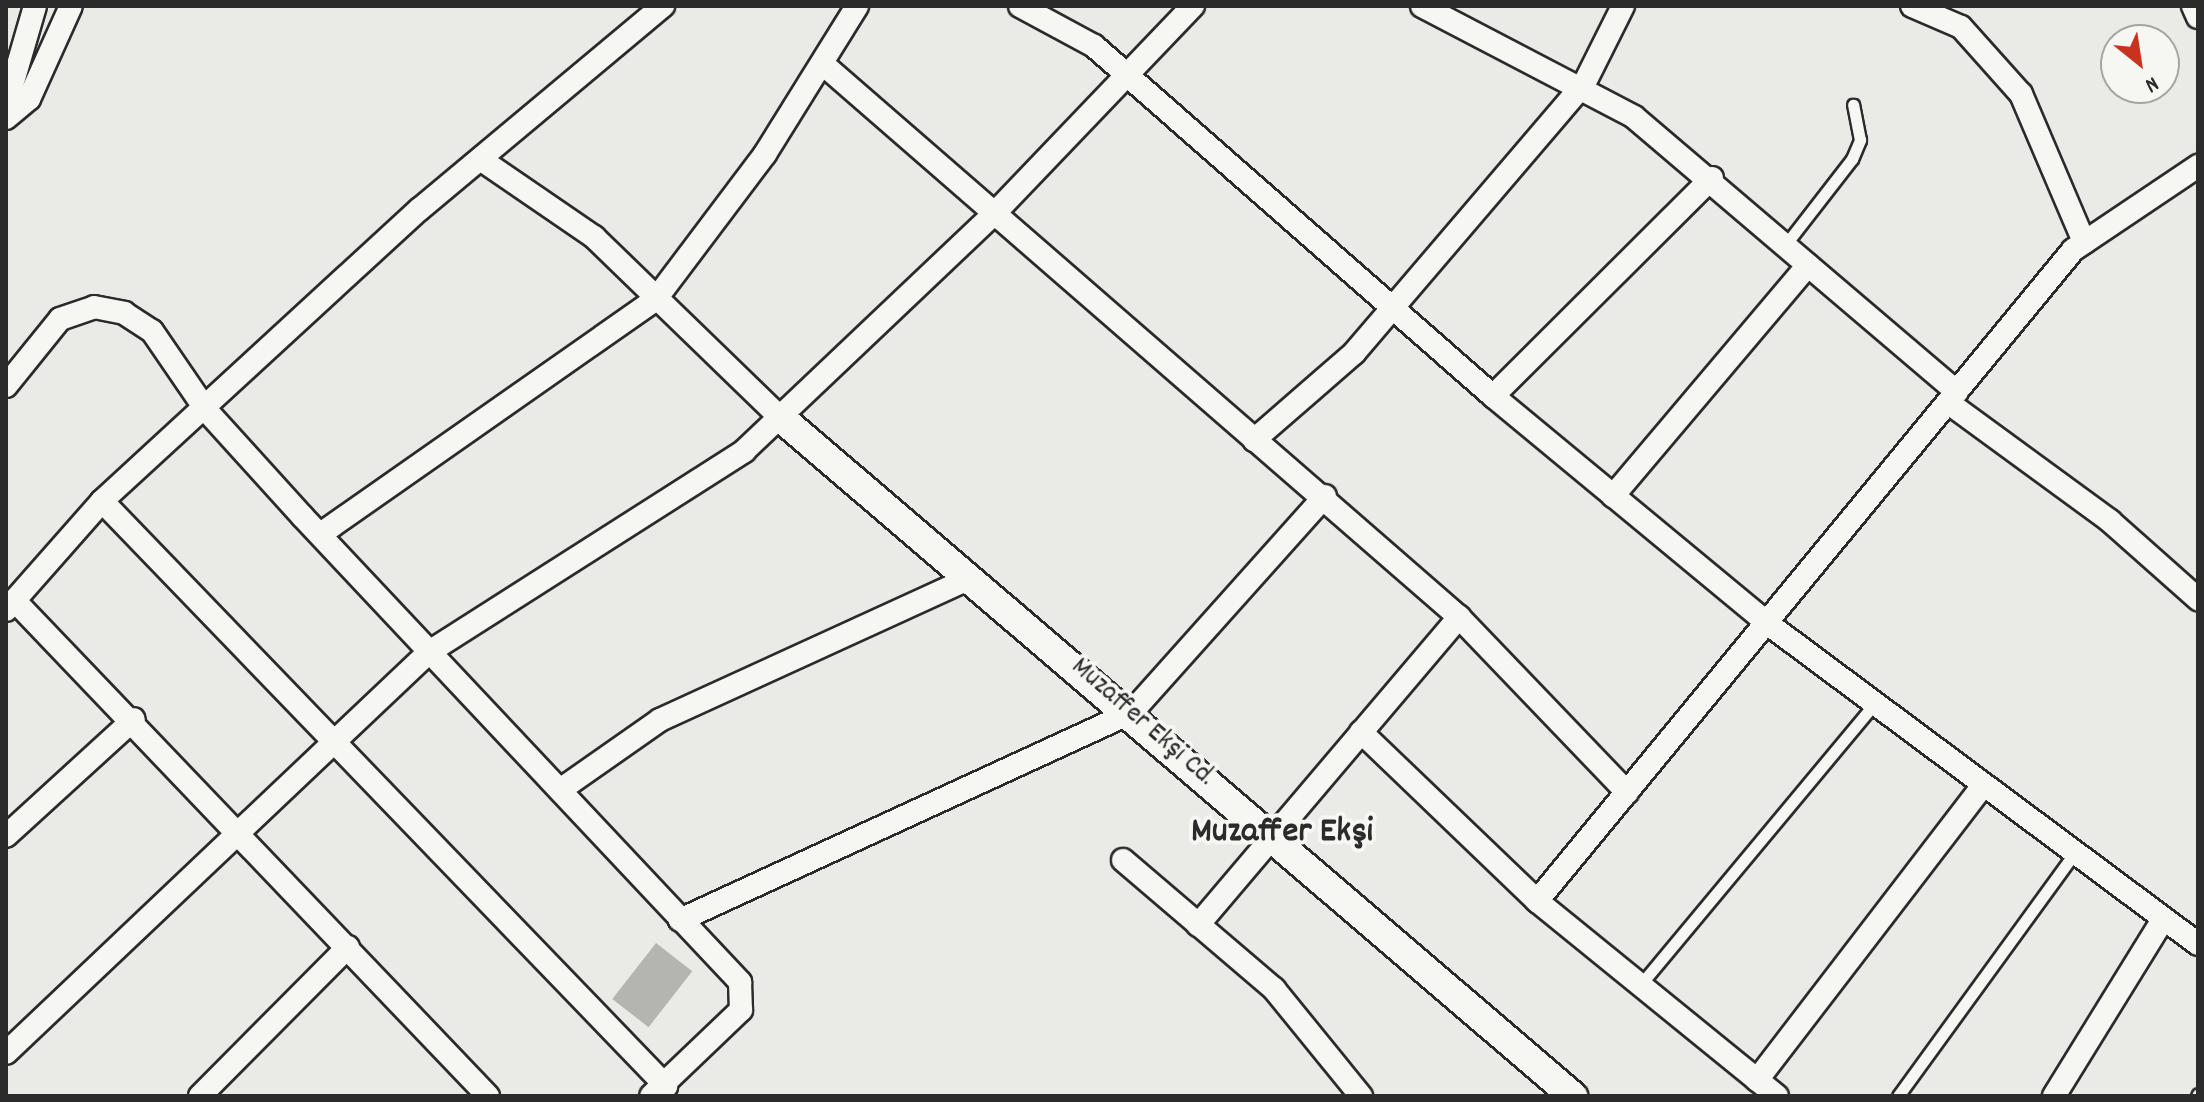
<!DOCTYPE html>
<html>
<head>
<meta charset="utf-8">
<style>
	body { margin:0 }
	#map { position:relative; width:2204px; height:1102px; overflow:hidden; background:#eaeae6; font-family:Dekko,sans-serif }
	div>[style] { position:absolute }
	.building>* { inset:0; background:#b4b4b1; transform-origin:0 0 }
	.roads { filter:drop-shadow(2px 0 #2b2b2b) drop-shadow(-2px 0 #2b2b2b) drop-shadow(0 2px #2b2b2b) drop-shadow(0 -2px #2b2b2b) }
	.service>* { height:11px; margin:-5.5px; padding:0 5.5px; transform-origin:5.5px; border-radius:5.5px; background:#f6f6f2 }
	.minor>* { height:22px; margin:-11px; padding:0 11px; transform-origin:11px; border-radius:11px; background:#f6f6f2 }
	.tertiary>* { height:28px; margin:-14px; padding:0 14px; transform-origin:14px; border-radius:14px; background:#f6f6f2 }
	span { translate:-50% -50%; white-space:nowrap; text-align:center; line-height:1.15; -webkit-text-stroke:8px #f6f6f2; paint-order:stroke }
	.street-label { font-size:28px; color:#2b2b2b }
	.district-label { font-size:36px; color:#2b2b2b; font-weight:700 }
	.frame { position:absolute; inset:0; border:8px solid #2b2b2b; pointer-events:none }
	.north { position:absolute; left:2100px; top:24px; width:80px; height:80px; box-sizing:border-box; background:#f6f6f2; border:2px solid #a5a5a2; border-radius:50%; rotate:150deg; font-size:22px; font-weight:700; line-height:32px; text-align:center; color:#2b2b2b }
	.north::after { content:''; display:block; margin:auto; width:28px; height:36px; background:#c8321e; clip-path:polygon(50% 0,100% 100%,50% 72%,0 100%) }
</style>
</head>
<body>
<div id="map">
	<div class="building">
		<i style="left:656px;top:943px;width:46px;height:71px;rotate:38deg"></i>
	</div>
	<div class="roads">
		<div class="service">
			<i style="left:1786px;top:244px;width:108px;rotate:-52.2deg"></i>
			<i style="left:1852px;top:159px;width:21px;rotate:-67deg"></i>
			<i style="left:1860px;top:140px;width:36px;rotate:-101deg"></i>
			<i style="left:1641px;top:984px;width:366px;rotate:-50.2deg"></i>
			<i style="left:1898px;top:1096px;width:301px;rotate:-54deg"></i>
			<i style="left:2197px;top:1096px;width:2px;rotate:-63deg"></i>
		</div>
		<div class="minor">
			<i style="left:1020px;top:6px;width:84px;rotate:28.4deg"></i>
			<i style="left:1094px;top:46px;width:531px;rotate:41.26deg"></i>
			<i style="left:1493px;top:396px;width:356px;rotate:39.6deg"></i>
			<i style="left:1767px;top:623px;width:537px;rotate:36.68deg"></i>
			<i style="left:1422px;top:6px;width:239px;rotate:27.6deg"></i>
			<i style="left:1634px;top:117px;width:424px;rotate:40.4deg"></i>
			<i style="left:1912px;top:6px;width:53px;rotate:23.2deg"></i>
			<i style="left:1961px;top:27px;width:90px;rotate:48.2deg"></i>
			<i style="left:2021px;top:94px;width:161px;rotate:66.9deg"></i>
			<i style="left:2193px;top:6px;width:12px;rotate:66deg"></i>
			<i style="left:824px;top:65px;width:841px;rotate:41deg"></i>
			<i style="left:1459px;top:617px;width:243px;rotate:46.2deg"></i>
			<i style="left:6px;top:106px;width:104px;rotate:-73.8deg"></i>
			<i style="left:6px;top:118px;width:30px;rotate:-40deg"></i>
			<i style="left:29px;top:99px;width:102px;rotate:-65.7deg"></i>
			<i style="left:483px;top:161px;width:135px;rotate:34.4deg"></i>
			<i style="left:594px;top:237px;width:260px;rotate:44.1deg"></i>
			<i style="left:6px;top:386px;width:86px;rotate:-51.1deg"></i>
			<i style="left:60px;top:319px;width:36px;rotate:-19deg"></i>
			<i style="left:94px;top:307px;width:31px;rotate:11deg"></i>
			<i style="left:124px;top:313px;width:33px;rotate:33deg"></i>
			<i style="left:152px;top:331px;width:96px;rotate:55.6deg"></i>
			<i style="left:206px;top:410px;width:143px;rotate:47.8deg"></i>
			<i style="left:302px;top:516px;width:640px;rotate:46.77deg"></i>
			<i style="left:740px;top:982px;width:28px;rotate:88deg"></i>
			<i style="left:741px;top:1010px;width:124px;rotate:136.3deg"></i>
			<i style="left:1493px;top:396px;width:309px;rotate:-44.9deg"></i>
			<i style="left:1949px;top:403px;width:200px;rotate:36.2deg"></i>
			<i style="left:2110px;top:521px;width:118px;rotate:41.6deg"></i>
			<i style="left:1254px;top:440px;width:133px;rotate:-41deg"></i>
			<i style="left:1354px;top:353px;width:354px;rotate:-49.5deg"></i>
			<i style="left:1584px;top:84px;width:87px;rotate:-63.4deg"></i>
			<i style="left:1613px;top:496px;width:302px;rotate:-49.8deg"></i>
			<i style="left:102px;top:501px;width:813px;rotate:46.05deg"></i>
			<i style="left:322px;top:533px;width:406px;rotate:-35deg"></i>
			<i style="left:655px;top:300px;width:183px;rotate:-53deg"></i>
			<i style="left:765px;top:154px;width:174px;rotate:-58.1deg"></i>
			<i style="left:15px;top:601px;width:685px;rotate:46.3deg"></i>
			<i style="left:6px;top:610px;width:145px;rotate:-48.6deg"></i>
			<i style="left:102px;top:501px;width:432px;rotate:-42.6deg"></i>
			<i style="left:420px;top:209px;width:317px;rotate:-39.9deg"></i>
			<i style="left:1361px;top:732px;width:244px;rotate:43.8deg"></i>
			<i style="left:1537px;top:901px;width:309px;rotate:39.1deg"></i>
			<i style="left:560px;top:790px;width:122px;rotate:-35deg"></i>
			<i style="left:660px;top:720px;width:341px;rotate:-24.6deg"></i>
			<i style="left:6px;top:836px;width:173px;rotate:-42.4deg"></i>
			<i style="left:1123px;top:860px;width:199px;rotate:40.5deg"></i>
			<i style="left:1274px;top:989px;width:138px;rotate:50.9deg"></i>
			<i style="left:1537px;top:901px;width:843px;rotate:-50.53deg"></i>
			<i style="left:2073px;top:250px;width:151px;rotate:-33.9deg"></i>
			<i style="left:680px;top:920px;width:496px;rotate:-24.7deg"></i>
			<i style="left:1131px;top:713px;width:291px;rotate:-48.2deg"></i>
			<i style="left:1198px;top:925px;width:404px;rotate:-49.7deg"></i>
			<i style="left:6px;top:1053px;width:583px;rotate:-43.47deg"></i>
			<i style="left:429px;top:652px;width:374px;rotate:-32.5deg"></i>
			<i style="left:744px;top:451px;width:344px;rotate:-43.5deg"></i>
			<i style="left:994px;top:214px;width:288px;rotate:-46.3deg"></i>
			<i style="left:1757px;top:1080px;width:371px;rotate:-52.5deg"></i>
			<i style="left:200px;top:1096px;width:210px;rotate:-45.2deg"></i>
			<i style="left:2054px;top:1096px;width:206px;rotate:-58.3deg"></i>
		</div>
		<div class="tertiary">
			<i style="left:781px;top:418px;width:1043px;rotate:40.57deg"></i>
		</div>
	</div>
	<div class="street-label">
		<span style="left:1142px;top:723px;rotate:41deg">Muzaffer Ekşi Cd.</span>
	</div>
	<div class="district-label">
		<span style="left:1282px;top:834px">Muzaffer Ekşi</span>
	</div>
	<div class="frame"></div>
	<div class="north">N</div>
</div>
</body>
</html>
